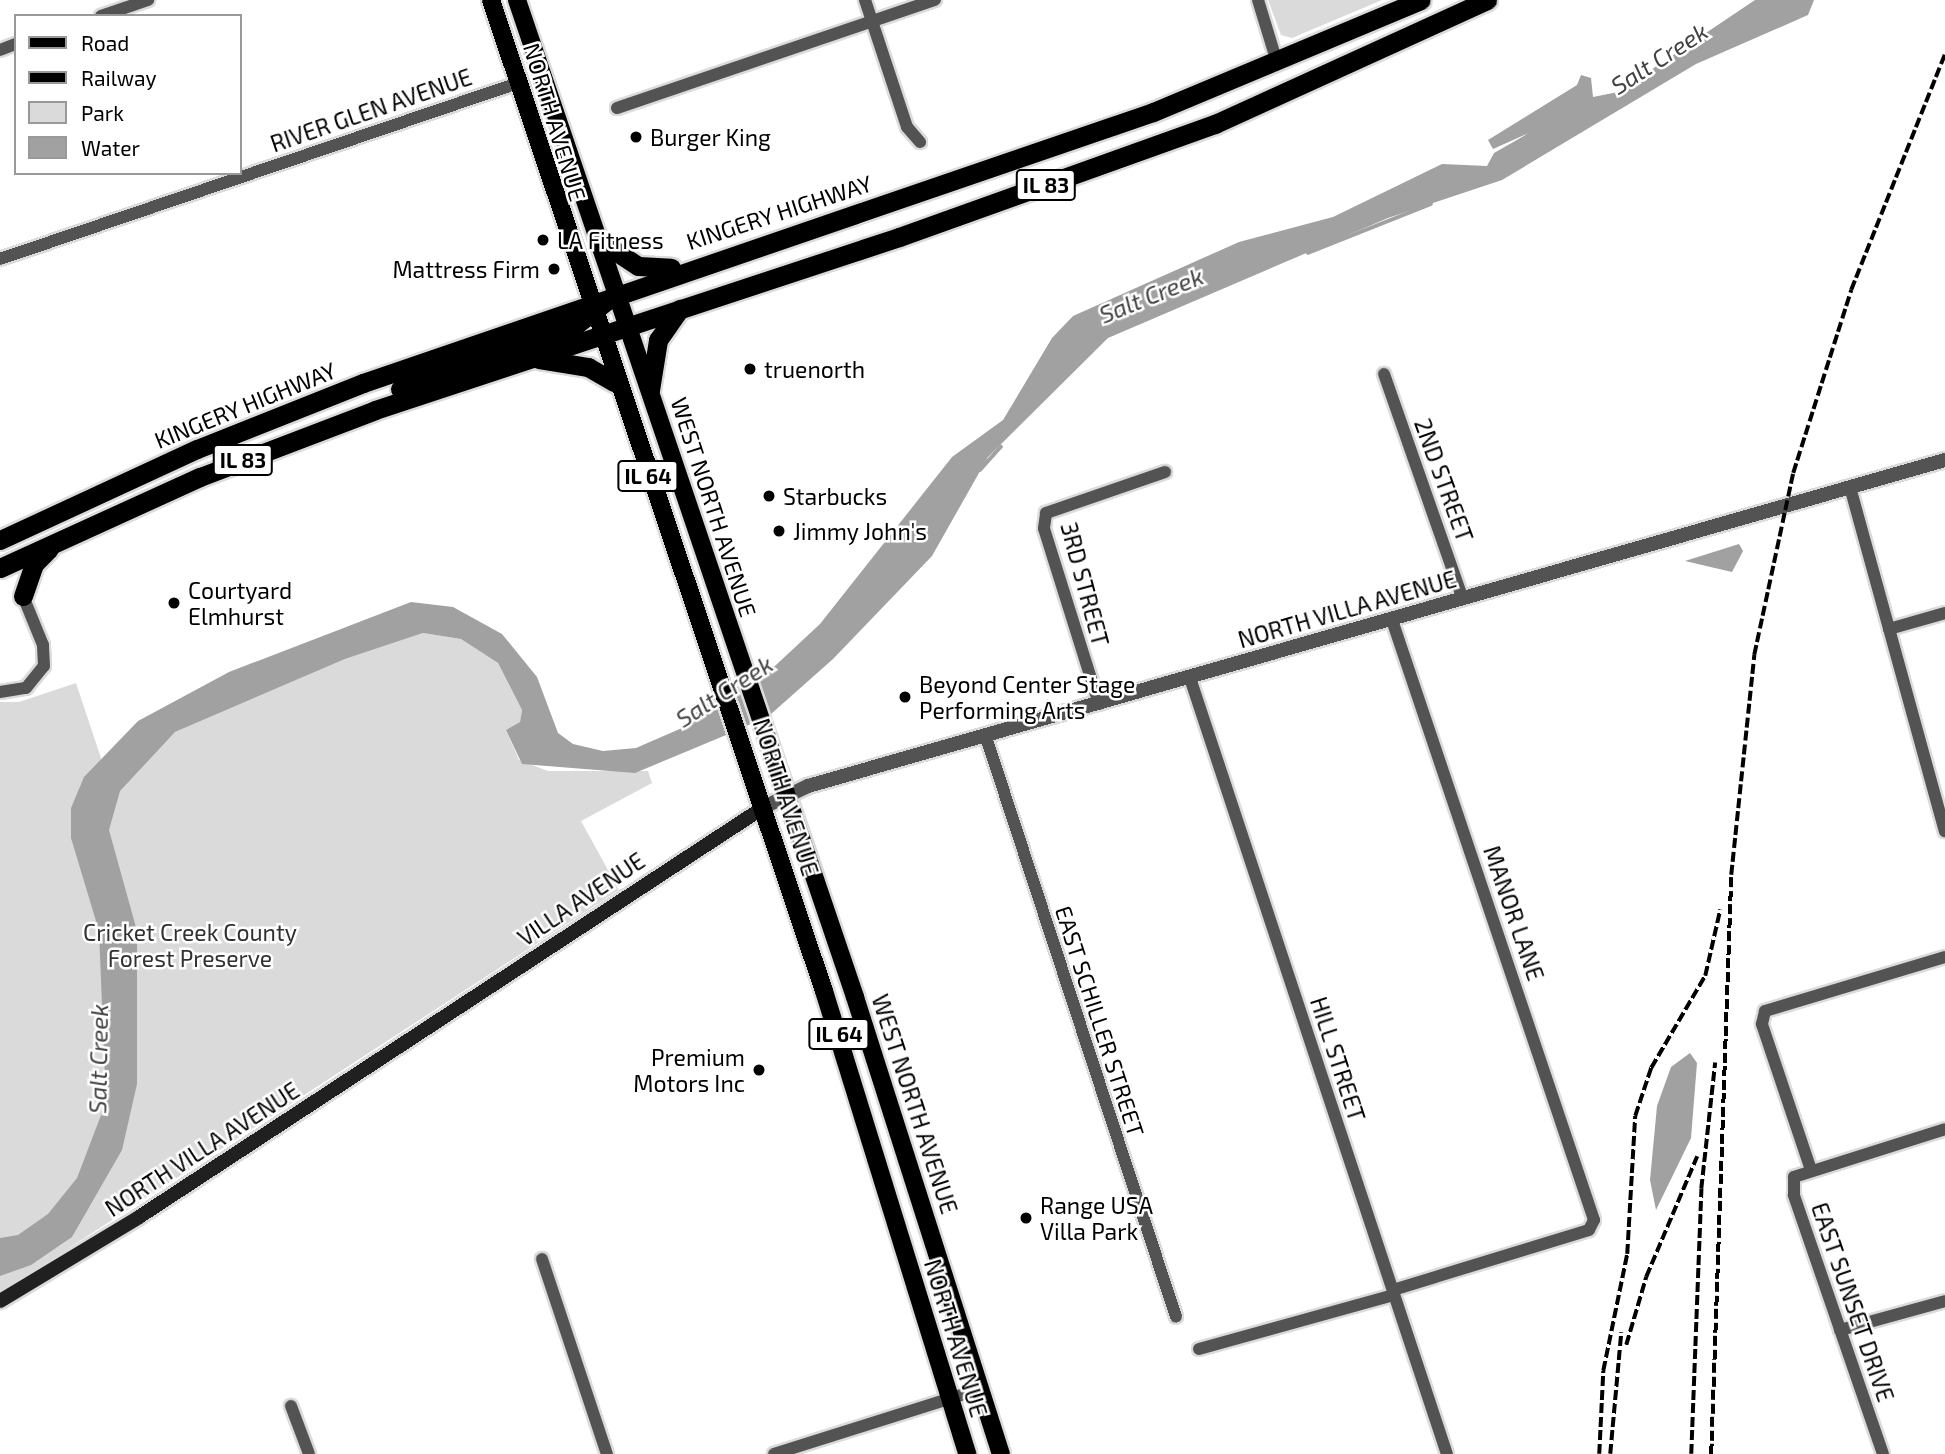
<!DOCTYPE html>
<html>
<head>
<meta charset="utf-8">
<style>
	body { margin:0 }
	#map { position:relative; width:1945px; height:1454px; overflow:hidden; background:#fff; font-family:"Exo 2",sans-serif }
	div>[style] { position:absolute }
	.green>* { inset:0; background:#dadada }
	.water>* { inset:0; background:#a1a1a1 }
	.stream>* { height:3.5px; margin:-1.75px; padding:0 1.75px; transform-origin:1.75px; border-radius:1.75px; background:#a1a1a1 }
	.roads { filter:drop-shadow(2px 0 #dbdbdb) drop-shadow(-2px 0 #dbdbdb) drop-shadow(0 2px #dbdbdb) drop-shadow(0 -2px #dbdbdb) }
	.minor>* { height:12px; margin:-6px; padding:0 6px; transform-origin:6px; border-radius:6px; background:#535353 }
	.tertiary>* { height:14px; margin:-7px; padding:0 7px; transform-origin:7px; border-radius:7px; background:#535353 }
	.secondary>* { height:14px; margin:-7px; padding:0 7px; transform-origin:7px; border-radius:7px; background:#202020 }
	.primary>* { height:18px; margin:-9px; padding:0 9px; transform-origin:9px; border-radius:9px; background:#000 }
	.trunk>* { height:19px; margin:-9.5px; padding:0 9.5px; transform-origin:9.5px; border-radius:9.5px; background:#000 }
	.rail>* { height:3.5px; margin-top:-1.75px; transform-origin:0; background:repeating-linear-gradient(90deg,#000 0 10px,transparent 0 13.5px) }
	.dots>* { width:19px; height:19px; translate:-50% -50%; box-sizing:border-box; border:4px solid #fff; border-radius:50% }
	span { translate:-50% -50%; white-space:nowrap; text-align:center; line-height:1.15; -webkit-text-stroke:5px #fff; paint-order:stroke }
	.shield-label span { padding:2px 5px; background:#fff; border:2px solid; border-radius:5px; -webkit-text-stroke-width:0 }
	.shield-label { font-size:21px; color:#000; font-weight:700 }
	.street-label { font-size:23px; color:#000 }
	.poi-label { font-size:23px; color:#000 }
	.left { translate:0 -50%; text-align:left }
	.right { translate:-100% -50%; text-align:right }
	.park-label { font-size:23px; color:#313131 }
	.water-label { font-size:24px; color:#424242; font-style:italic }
	.legend { position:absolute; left:14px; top:14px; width:228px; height:161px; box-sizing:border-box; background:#fff; border:2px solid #999; margin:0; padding:9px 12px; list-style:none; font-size:21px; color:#000 }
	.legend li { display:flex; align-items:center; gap:14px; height:35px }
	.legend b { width:35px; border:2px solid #999 }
</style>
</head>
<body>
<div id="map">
	<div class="green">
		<i style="clip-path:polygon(1268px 0,1382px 0,1292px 38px,1281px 35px)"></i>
		<i style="clip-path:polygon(423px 633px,461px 639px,498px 663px,522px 710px,520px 722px,506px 730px,519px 760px,548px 771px,648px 771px,652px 783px,581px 821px,619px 890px,0 1293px,0 702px,19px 702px,76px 683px,102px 761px,140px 762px,175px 732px,345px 659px)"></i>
	</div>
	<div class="water">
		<i style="clip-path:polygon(1755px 0,1814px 0,1808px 15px,1696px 64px,1502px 180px,1388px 218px,1108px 338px,988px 457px,932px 556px,833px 659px,771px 714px,738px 730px,635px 773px,522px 764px,506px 730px,520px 722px,522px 710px,498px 663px,461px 639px,423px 633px,345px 659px,175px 732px,120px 791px,109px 830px,137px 931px,137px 1084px,122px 1150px,72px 1237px,31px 1265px,0 1276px,0 1238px,18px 1235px,48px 1214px,77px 1178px,106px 1102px,99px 931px,71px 838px,71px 808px,84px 777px,138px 721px,229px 672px,411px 602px,453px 607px,502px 634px,537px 677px,558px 733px,573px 744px,603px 751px,636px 748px,682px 728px,712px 695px,761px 679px,820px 624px,952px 457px,1003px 420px,1052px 338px,1073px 316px,1239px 242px,1333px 217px,1442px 164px,1487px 166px,1494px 153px,1529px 133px,1493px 149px,1488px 140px,1577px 85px,1581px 75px,1591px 78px,1593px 97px,1618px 92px)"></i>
		<i style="clip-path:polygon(1739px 544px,1743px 551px,1732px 572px,1685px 561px)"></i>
		<i style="clip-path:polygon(1690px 1053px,1697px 1063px,1691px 1138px,1656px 1210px,1650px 1180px,1657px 1106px,1671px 1067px)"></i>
	</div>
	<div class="stream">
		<i style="left:1308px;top:253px;width:132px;rotate:-21.7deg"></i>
		<i style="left:980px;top:470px;width:31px;rotate:-48deg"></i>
	</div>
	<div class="roads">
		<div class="minor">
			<i style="left:865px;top:0;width:134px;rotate:71.7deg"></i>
			<i style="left:907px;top:127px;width:20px;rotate:49deg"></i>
			<i style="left:1258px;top:0;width:65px;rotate:73deg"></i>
			<i style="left:101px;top:16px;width:50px;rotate:-18.8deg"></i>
			<i style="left:0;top:50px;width:17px;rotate:-21deg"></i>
			<i style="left:617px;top:108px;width:336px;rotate:-18.8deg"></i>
			<i style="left:0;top:259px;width:547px;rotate:-18.77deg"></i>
			<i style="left:1384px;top:374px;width:238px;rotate:70.7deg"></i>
			<i style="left:1850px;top:487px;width:357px;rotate:74.6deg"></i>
			<i style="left:1392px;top:620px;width:633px;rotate:71.39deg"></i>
			<i style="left:1594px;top:1220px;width:11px;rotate:117deg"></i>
			<i style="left:1589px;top:1230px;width:205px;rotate:163deg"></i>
			<i style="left:1889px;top:629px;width:58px;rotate:-15.9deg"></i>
			<i style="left:1190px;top:678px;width:817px;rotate:71.68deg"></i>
			<i style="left:0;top:692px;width:26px;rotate:-9deg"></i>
			<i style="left:26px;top:688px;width:28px;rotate:-51deg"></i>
			<i style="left:44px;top:666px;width:21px;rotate:-93deg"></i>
			<i style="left:43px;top:645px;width:53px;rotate:-112.2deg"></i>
			<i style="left:1099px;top:704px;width:184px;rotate:-107.4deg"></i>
			<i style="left:1044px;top:528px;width:15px;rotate:-82deg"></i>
			<i style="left:1046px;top:513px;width:126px;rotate:-19deg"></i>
			<i style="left:986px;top:737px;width:610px;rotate:71.86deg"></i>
			<i style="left:1810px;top:1167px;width:151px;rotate:-108.6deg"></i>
			<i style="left:1762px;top:1024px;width:13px;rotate:-77deg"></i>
			<i style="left:1765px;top:1011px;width:188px;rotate:-16.7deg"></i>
			<i style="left:542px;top:1259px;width:206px;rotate:71.6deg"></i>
			<i style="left:1840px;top:1330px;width:109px;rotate:-15.4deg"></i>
			<i style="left:1199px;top:1349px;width:202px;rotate:-15.5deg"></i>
			<i style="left:291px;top:1406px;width:51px;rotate:69.4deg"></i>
			<i style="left:774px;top:1454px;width:216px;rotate:-17.5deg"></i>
			<i style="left:1883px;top:1454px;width:274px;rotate:-109deg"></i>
			<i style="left:1794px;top:1195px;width:18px;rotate:-90deg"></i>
			<i style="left:1794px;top:1177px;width:158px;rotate:-17.6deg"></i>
		</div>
		<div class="tertiary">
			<i style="left:764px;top:807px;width:49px;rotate:-25.5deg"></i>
			<i style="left:808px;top:786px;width:1183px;rotate:-16deg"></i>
		</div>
		<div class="secondary">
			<i style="left:0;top:1301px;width:162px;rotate:-31.1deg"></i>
			<i style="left:139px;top:1217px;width:747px;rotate:-33.26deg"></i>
		</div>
		<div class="primary">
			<i style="left:491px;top:0;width:1045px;rotate:71.43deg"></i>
			<i style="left:824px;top:991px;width:485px;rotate:72.8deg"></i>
			<i style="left:517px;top:0;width:1053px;rotate:71.27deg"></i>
			<i style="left:855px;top:997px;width:480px;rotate:72.3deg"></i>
		</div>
		<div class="trunk">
			<i style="left:600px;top:241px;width:45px;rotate:33.3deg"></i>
			<i style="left:638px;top:266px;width:33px;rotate:3deg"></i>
			<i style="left:539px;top:359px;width:50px;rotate:9.3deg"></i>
			<i style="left:588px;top:367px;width:30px;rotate:30deg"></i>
			<i style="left:400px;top:389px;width:189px;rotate:-20.2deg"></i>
			<i style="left:577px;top:324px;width:41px;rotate:-38deg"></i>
			<i style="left:650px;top:390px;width:51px;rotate:-80.9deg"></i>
			<i style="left:658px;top:340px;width:38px;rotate:-55deg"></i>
			<i style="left:0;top:540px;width:217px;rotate:-24.8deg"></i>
			<i style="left:197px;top:449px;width:179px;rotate:-21.7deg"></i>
			<i style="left:363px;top:383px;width:835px;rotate:-18.93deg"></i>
			<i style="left:1153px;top:112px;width:290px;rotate:-22.7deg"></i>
			<i style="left:0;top:568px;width:220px;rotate:-24.5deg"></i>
			<i style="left:200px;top:477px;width:187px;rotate:-20.9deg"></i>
			<i style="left:375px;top:410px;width:552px;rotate:-18.27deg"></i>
			<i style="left:899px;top:237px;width:336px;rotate:-19.7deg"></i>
			<i style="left:1215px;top:124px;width:299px;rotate:-24.5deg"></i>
			<i style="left:23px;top:596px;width:34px;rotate:-71deg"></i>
			<i style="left:34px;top:564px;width:21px;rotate:-45deg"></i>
		</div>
	</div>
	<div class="rail">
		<i style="left:1626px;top:1345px;width:71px;rotate:-73.6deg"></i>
		<i style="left:1646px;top:1277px;width:131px;rotate:-67.1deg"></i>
		<i style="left:1599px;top:1454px;width:83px;rotate:-87.2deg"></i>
		<i style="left:1603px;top:1371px;width:119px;rotate:-78.4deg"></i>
		<i style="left:1627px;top:1254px;width:138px;rotate:-86.7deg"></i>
		<i style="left:1635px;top:1116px;width:51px;rotate:-71.6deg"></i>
		<i style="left:1651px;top:1068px;width:107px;rotate:-59.6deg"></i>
		<i style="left:1705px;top:976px;width:68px;rotate:-77.2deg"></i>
		<i style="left:1610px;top:1454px;width:122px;rotate:-84.8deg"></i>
		<i style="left:1691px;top:1454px;width:265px;rotate:-87.8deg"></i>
		<i style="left:1701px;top:1189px;width:127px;rotate:-83.7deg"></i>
		<i style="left:1711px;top:1454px;width:579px;rotate:-88.02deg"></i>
		<i style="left:1731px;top:875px;width:221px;rotate:-84deg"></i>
		<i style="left:1754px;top:655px;width:186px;rotate:-77.9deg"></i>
		<i style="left:1793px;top:473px;width:192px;rotate:-72.4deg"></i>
		<i style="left:1851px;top:290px;width:254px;rotate:-68.3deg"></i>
	</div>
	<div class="dots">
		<i style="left:636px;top:137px;background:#000"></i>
		<i style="left:543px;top:240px;background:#000"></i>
		<i style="left:554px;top:269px;background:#000"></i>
		<i style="left:750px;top:369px;background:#000"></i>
		<i style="left:769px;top:496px;background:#000"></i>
		<i style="left:779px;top:531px;background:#000"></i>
		<i style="left:174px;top:603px;background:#000"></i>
		<i style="left:905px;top:697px;background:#000"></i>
		<i style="left:759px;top:1070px;background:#000"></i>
		<i style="left:1026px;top:1218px;background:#000"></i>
	</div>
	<div class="shield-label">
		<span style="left:1046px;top:185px">IL 83</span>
		<span style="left:243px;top:460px">IL 83</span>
		<span style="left:648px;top:476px">IL 64</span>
		<span style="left:839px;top:1034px">IL 64</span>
	</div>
	<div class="street-label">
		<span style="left:371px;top:110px;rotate:-19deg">RIVER GLEN AVENUE</span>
		<span style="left:555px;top:122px;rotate:73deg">NORTH AVENUE</span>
		<span style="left:779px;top:212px;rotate:-18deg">KINGERY HIGHWAY</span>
		<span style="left:245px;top:405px;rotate:-22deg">KINGERY HIGHWAY</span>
		<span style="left:1444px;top:480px;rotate:70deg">2ND STREET</span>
		<span style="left:714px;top:507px;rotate:72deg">WEST NORTH AVENUE</span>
		<span style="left:1085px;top:584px;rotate:75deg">3RD STREET</span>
		<span style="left:1347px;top:609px;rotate:-16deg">NORTH VILLA AVENUE</span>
		<span style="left:786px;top:797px;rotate:72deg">NORTH AVENUE</span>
		<span style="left:581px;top:899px;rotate:-34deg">VILLA AVENUE</span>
		<span style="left:1514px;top:913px;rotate:71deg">MANOR LANE</span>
		<span style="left:1100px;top:1021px;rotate:72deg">EAST SCHILLER STREET</span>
		<span style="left:1338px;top:1059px;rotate:72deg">HILL STREET</span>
		<span style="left:915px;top:1104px;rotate:72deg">WEST NORTH AVENUE</span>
		<span style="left:202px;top:1149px;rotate:-33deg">NORTH VILLA AVENUE</span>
		<span style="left:1853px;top:1302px;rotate:71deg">EAST SUNSET DRIVE</span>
		<span style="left:956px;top:1338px;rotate:73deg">NORTH AVENUE</span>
	</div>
	<div class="poi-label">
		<span class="left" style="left:650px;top:137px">Burger King</span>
		<span class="left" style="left:557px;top:240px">LA Fitness</span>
		<span class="right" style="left:540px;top:269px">Mattress Firm</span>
		<span class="left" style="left:764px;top:369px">truenorth</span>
		<span class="left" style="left:783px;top:496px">Starbucks</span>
		<span class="left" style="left:793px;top:531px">Jimmy John's</span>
		<span class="left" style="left:188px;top:603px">Courtyard<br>Elmhurst</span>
		<span class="left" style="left:919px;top:697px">Beyond Center Stage<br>Performing Arts</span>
		<span class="right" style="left:745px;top:1070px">Premium<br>Motors Inc</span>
		<span class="left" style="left:1040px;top:1218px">Range USA<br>Villa Park</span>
	</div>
	<div class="park-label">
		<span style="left:190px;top:945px">Cricket Creek County<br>Forest Preserve</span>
	</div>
	<div class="water-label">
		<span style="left:1659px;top:58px;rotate:-33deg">Salt Creek</span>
		<span style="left:1151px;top:295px;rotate:-22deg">Salt Creek</span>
		<span style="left:724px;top:691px;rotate:-33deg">Salt Creek</span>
		<span style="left:98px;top:1059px;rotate:-89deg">Salt Creek</span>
	</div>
	<ul class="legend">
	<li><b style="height:9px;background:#000"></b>Road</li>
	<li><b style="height:9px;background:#000"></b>Railway</li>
	<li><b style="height:19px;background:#dadada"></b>Park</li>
	<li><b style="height:19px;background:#a1a1a1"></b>Water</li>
	</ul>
</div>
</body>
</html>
